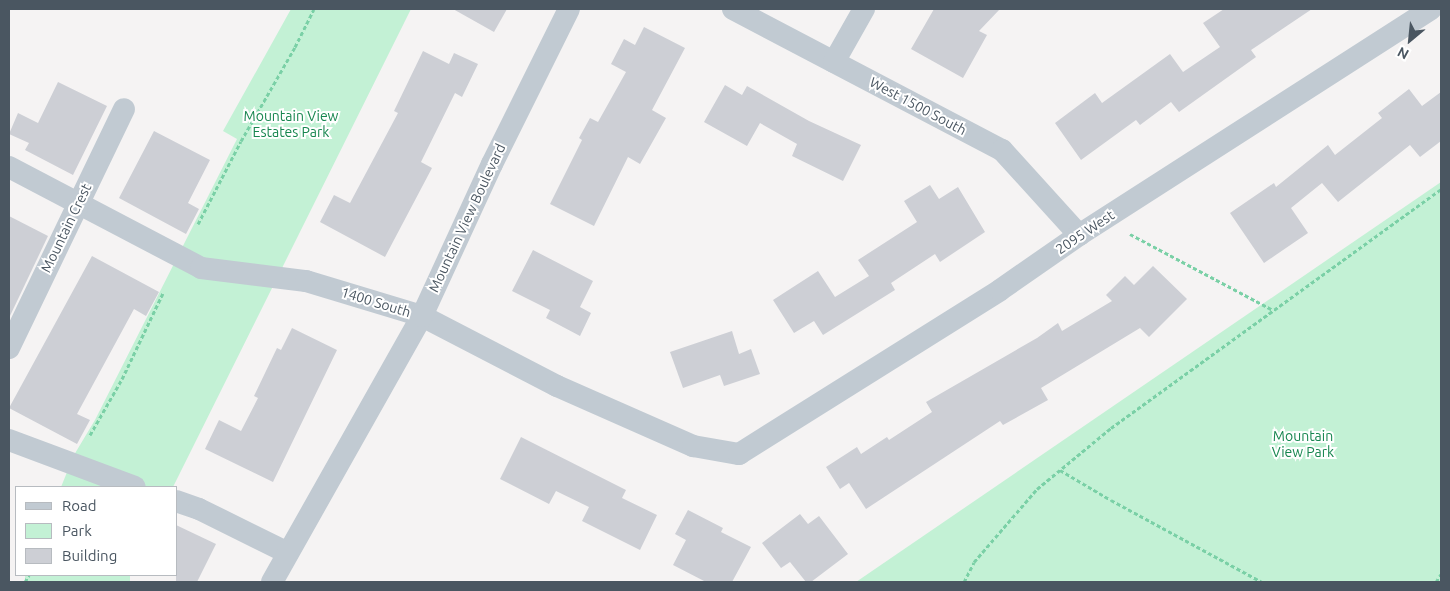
<!DOCTYPE html>
<html>
<head>
<meta charset="utf-8">
<style>
	body { margin:0 }
	#map { position:relative; width:1450px; height:591px; overflow:hidden; background:#f5f3f3; font-family:Ubuntu,sans-serif }
	div>[style] { position:absolute }
	.green>* { inset:0; background:#c3f1d5; transform-origin:0 0 }
	.building>* { inset:0; background:#cdcfd5 }
	.path>* { height:3px; margin-top:-1.5px; transform-origin:0; background:repeating-linear-gradient(90deg,#7ad0a6 0 4px,transparent 0 6.5px) }
	.minor>* { height:22px; margin:-11px; padding:0 11px; transform-origin:11px; border-radius:11px; background:#c1cad2 }
	span { translate:-50% -50%; white-space:nowrap; text-align:center; line-height:1.15; -webkit-text-stroke:4px #fff; paint-order:stroke }
	.street-label { font-size:14px; color:#4a5661 }
	.park-label { font-size:14px; color:#17864f }
	.frame { position:absolute; inset:0; border:10px solid #4a5661; pointer-events:none }
	.legend { position:absolute; left:15px; top:486px; width:162px; height:90px; box-sizing:border-box; background:#fff; border:1px solid #b7bbc0; margin:0; padding:6px 9px; list-style:none; font-size:15px; color:#4a5661 }
	.legend li { display:flex; align-items:center; gap:10px; height:25px }
	.legend b { width:25px; border:1px solid #b7bbc0 }
	.north { position:absolute; left:1385px; top:15px; width:50px; height:50px; -webkit-text-stroke:4px #fff; paint-order:stroke; rotate:208deg; font-size:14px; font-weight:700; line-height:20px; text-align:center; color:#4a5661 }
	.north::after { content:''; display:block; margin:auto; width:18px; height:22px; background:#4a5661; clip-path:polygon(50% 0,100% 100%,50% 72%,0 100%) }
</style>
</head>
<body>
<div id="map">
	<div class="green">
		<i style="clip-path:polygon(291px 9px,411px 9px,173px 487px,61px 487px,74px 455px,95px 420px,237px 139px,223px 131px)"></i>
		<i style="clip-path:polygon(1441px 182px,1441px 582px,856px 582px)"></i>
		<i style="left:25px;top:575px;width:105px;height:8px"></i>
	</div>
	<div class="building">
		<i style="clip-path:polygon(453px 9px,507px 9px,494px 32px)"></i>
		<i style="clip-path:polygon(934px 9px,1000px 9px,979px 31px,987px 35px,963px 78px,911px 49px)"></i>
		<i style="clip-path:polygon(1224px 9px,1312px 9px,1251px 50px,1256px 57px,1179px 112px,1171px 102px,1140px 125px,1136px 120px,1081px 160px,1055px 123px,1095px 93px,1102px 103px,1170px 54px,1183px 72px,1220px 47px,1203px 23px)"></i>
		<i style="clip-path:polygon(644px 27px,685px 48px,652px 110px,666px 118px,640px 164px,628px 157px,594px 226px,550px 204px,582px 140px,579px 138px,590px 118px,598px 122px,626px 72px,611px 64px,624px 39px,635px 45px)"></i>
		<i style="clip-path:polygon(423px 51px,449px 64px,454px 53px,478px 64px,462px 97px,455px 93px,421px 162px,432px 168px,385px 257px,320px 222px,334px 195px,350px 203px,398px 113px,394px 111px)"></i>
		<i style="clip-path:polygon(58px 82px,107px 106px,73px 175px,25px 150px,29px 143px,9px 134px,18px 113px,38px 123px)"></i>
		<i style="clip-path:polygon(725px 85px,742px 95px,747px 86px,809px 121px,861px 145px,843px 181px,792px 156px,797px 144px,760px 123px,747px 146px,704px 122px)"></i>
		<i style="clip-path:polygon(1409px 89px,1422px 106px,1441px 92px,1441px 141px,1420px 157px,1410px 145px,1338px 202px,1322px 183px,1291px 208px,1308px 233px,1264px 263px,1230px 213px,1274px 183px,1276px 187px,1328px 145px,1335px 155px,1382px 118px,1378px 113px)"></i>
		<i style="clip-path:polygon(154px 131px,210px 160px,188px 203px,199px 209px,186px 234px,119px 198px)"></i>
		<i style="clip-path:polygon(930px 185px,939px 199px,958px 187px,985px 232px,940px 262px,935px 254px,891px 283px,895px 290px,823px 335px,814px 321px,794px 333px,773px 300px,818px 271px,835px 297px,869px 276px,858px 260px,917px 222px,904px 201px)"></i>
		<i style="clip-path:polygon(9px 216px,48px 236px,9px 318px)"></i>
		<i style="clip-path:polygon(533px 250px,593px 281px,580px 307px,591px 313px,580px 336px,546px 318px,550px 310px,512px 291px)"></i>
		<i style="clip-path:polygon(92px 256px,159px 292px,146px 316px,134px 309px,77px 414px,90px 420px,77px 444px,9px 408px)"></i>
		<i style="clip-path:polygon(1153px 266px,1187px 299px,1149px 337px,1140px 328px,1041px 388px,1048px 400px,1003px 425px,1000px 421px,866px 509px,849px 483px,840px 489px,826px 467px,857px 447px,861px 454px,887px 437px,889px 440px,932px 412px,926px 402px,1037px 338px,1058px 323px,1062px 331px,1112px 301px,1106px 295px,1125px 276px,1134px 285px)"></i>
		<i style="clip-path:polygon(292px 328px,337px 350px,273px 482px,205px 449px,219px 420px,241px 431px,258px 398px,254px 396px,277px 348px,281px 350px)"></i>
		<i style="clip-path:polygon(732px 331px,739px 354px,751px 349px,760px 374px,724px 386px,720px 375px,683px 388px,670px 352px)"></i>
		<i style="clip-path:polygon(521px 437px,626px 490px,622px 498px,657px 515px,640px 550px,582px 521px,589px 507px,556px 491px,549px 504px,500px 479px)"></i>
		<i style="clip-path:polygon(688px 510px,723px 528px,721px 532px,751px 547px,732px 582px,706px 582px,673px 565px,686px 540px,675px 534px)"></i>
		<i style="clip-path:polygon(800px 514px,808px 524px,819px 516px,848px 554px,811px 582px,806px 582px,790px 562px,781px 568px,762px 543px)"></i>
		<i style="clip-path:polygon(176px 525px,216px 544px,197px 582px,176px 582px)"></i>
	</div>
	<div class="path">
		<i style="left:198px;top:224px;width:93px;rotate:-62.6deg"></i>
		<i style="left:241px;top:141px;width:108px;rotate:-60.1deg"></i>
		<i style="left:295px;top:47px;width:42px;rotate:-63.4deg"></i>
		<i style="left:1130px;top:234px;width:162px;rotate:28deg"></i>
		<i style="left:90px;top:435px;width:64px;rotate:-60.3deg"></i>
		<i style="left:122px;top:379px;width:95px;rotate:-64.5deg"></i>
		<i style="left:1060px;top:470px;width:59px;rotate:30.5deg"></i>
		<i style="left:1111px;top:500px;width:172px;rotate:28.5deg"></i>
		<i style="left:25px;top:582px;width:8px;rotate:-60deg"></i>
		<i style="left:964px;top:582px;width:22px;rotate:-63deg"></i>
		<i style="left:974px;top:562px;width:96px;rotate:-49.2deg"></i>
		<i style="left:1037px;top:489px;width:96px;rotate:-39.5deg"></i>
		<i style="left:1111px;top:428px;width:407px;rotate:-35.9deg"></i>
		<i style="left:1436px;top:582px;width:9px;rotate:-58deg"></i>
	</div>
	<div class="minor">
		<i style="left:733px;top:9px;width:304px;rotate:27.7deg"></i>
		<i style="left:1002px;top:150px;width:115px;rotate:47.8deg"></i>
		<i style="left:834px;top:62px;width:61px;rotate:-60.5deg"></i>
		<i style="left:9px;top:167px;width:217px;rotate:27.7deg"></i>
		<i style="left:201px;top:268px;width:106px;rotate:7.1deg"></i>
		<i style="left:306px;top:281px;width:121px;rotate:16.8deg"></i>
		<i style="left:422px;top:316px;width:152px;rotate:27.4deg"></i>
		<i style="left:557px;top:386px;width:149px;rotate:23.8deg"></i>
		<i style="left:693px;top:446px;width:47px;rotate:9.9deg"></i>
		<i style="left:739px;top:454px;width:308px;rotate:-32.1deg"></i>
		<i style="left:1000px;top:290px;width:96px;rotate:-34.8deg"></i>
		<i style="left:1079px;top:235px;width:418px;rotate:-32.7deg"></i>
		<i style="left:9px;top:348px;width:265px;rotate:-64.3deg"></i>
		<i style="left:9px;top:440px;width:134px;rotate:20.5deg"></i>
		<i style="left:176px;top:501px;width:24px;rotate:19deg"></i>
		<i style="left:199px;top:509px;width:99px;rotate:26.3deg"></i>
		<i style="left:272px;top:582px;width:305px;rotate:-60.6deg"></i>
		<i style="left:422px;top:316px;width:167px;rotate:-65.3deg"></i>
		<i style="left:492px;top:164px;width:173px;rotate:-63.6deg"></i>
	</div>
	<div class="street-label">
		<span style="left:918px;top:106px;rotate:28deg">West 1500 South</span>
		<span style="left:467px;top:218px;rotate:-65deg">Mountain View Boulevard</span>
		<span style="left:66px;top:228px;rotate:-64deg">Mountain Crest</span>
		<span style="left:1085px;top:232px;rotate:-34deg">2095 West</span>
		<span style="left:376px;top:302px;rotate:17deg">1400 South</span>
	</div>
	<div class="park-label">
		<span style="left:291px;top:124px">Mountain View<br>Estates Park</span>
		<span style="left:1303px;top:444px">Mountain<br>View Park</span>
	</div>
	<div class="frame"></div>
	<ul class="legend">
	<li><b style="height:6px;background:#c1cad2"></b>Road</li>
	<li><b style="height:14px;background:#c3f1d5"></b>Park</li>
	<li><b style="height:14px;background:#cdcfd5"></b>Building</li>
	</ul>
	<div class="north">N</div>
</div>
</body>
</html>
